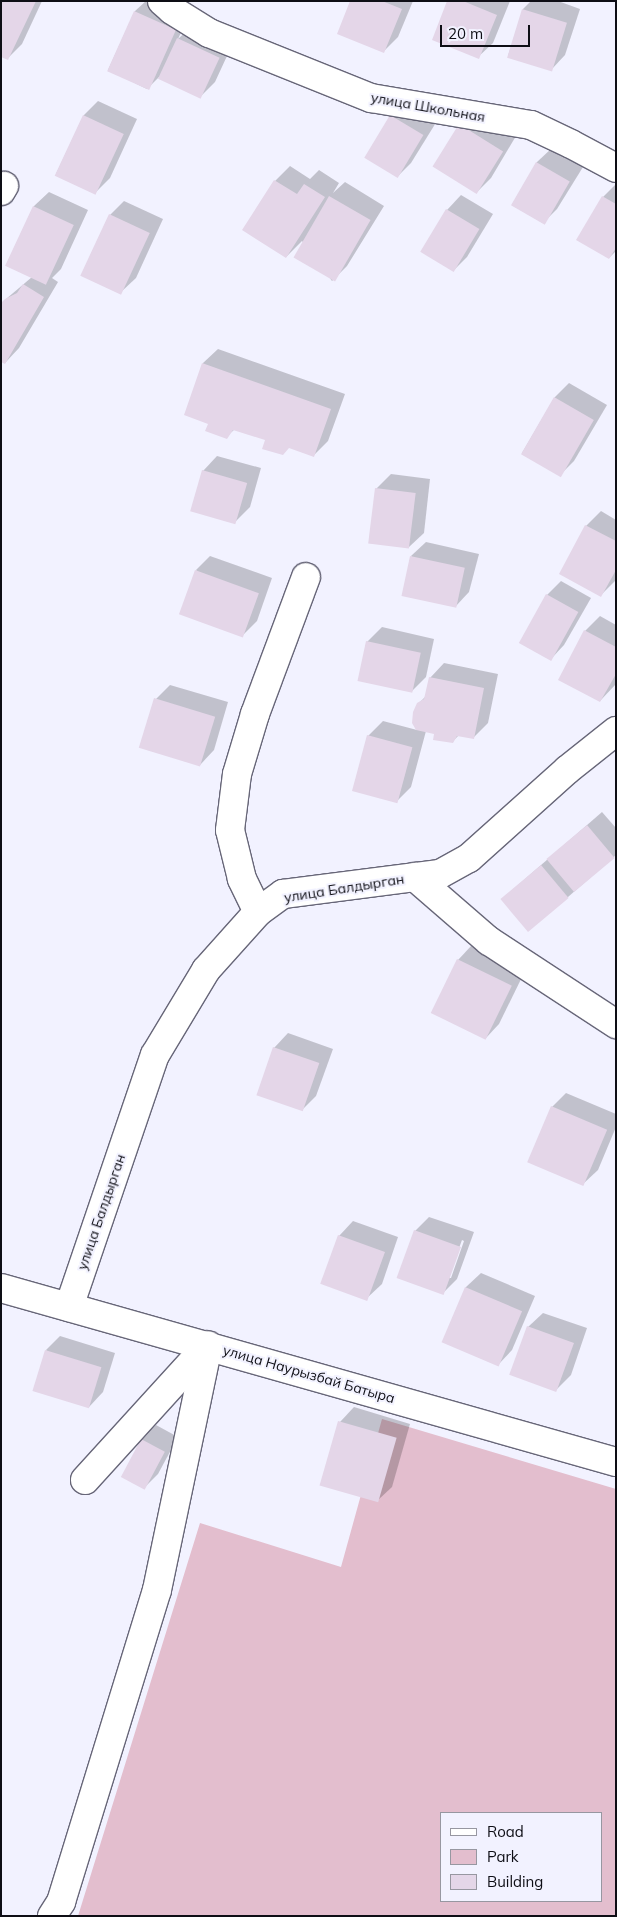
<!DOCTYPE html>
<html>
<head>
<meta charset="utf-8">
<style>
	body { margin:0 }
	#map { position:relative; width:617px; height:1917px; overflow:hidden; background:#f2f2ff; font-family:Mulish,sans-serif }
	div>[style] { position:absolute }
	.green>* { inset:0; background:#e3bece }
	.shadow>* { inset:0; background:#0003 }
	.building>* { inset:0; background:#e4d6e8; transform-origin:0 0 }
	.roads { filter:drop-shadow(1px 0 #676678) drop-shadow(-1px 0 #676678) drop-shadow(0 1px #676678) drop-shadow(0 -1px #676678) }
	.minor>* { height:28px; margin:-14px; padding:0 14px; transform-origin:14px; border-radius:14px; background:#fff }
	span { translate:-50% -50%; white-space:nowrap; text-align:center; line-height:1.15; -webkit-text-stroke:4px #f2f2ff; paint-order:stroke }
	.street-label { font-size:14px; color:#0e0e15 }
	.frame { position:absolute; inset:0; border:2px solid #0e0e15; pointer-events:none }
	.legend { position:absolute; left:440px; top:1812px; width:162px; height:90px; box-sizing:border-box; background:#f2f2ff; border:1px solid #9797a1; margin:0; padding:6px 9px; list-style:none; font-size:15px; color:#0e0e15 }
	.legend li { display:flex; align-items:center; gap:10px; height:25px }
	.legend b { width:25px; border:1px solid #9797a1 }
	.scale { position:absolute; left:440px; top:25px; width:90px; height:22px; box-sizing:border-box; border:2px solid #0e0e15; border-top:0; padding-left:6px; font-size:15px; line-height:18px; white-space:nowrap; color:#0e0e15; -webkit-text-stroke:4px #f2f2ff; paint-order:stroke }
</style>
</head>
<body>
<div id="map">
	<div class="green">
		<i style="clip-path:polygon(evenodd,382px 1419px,616px 1489px,616px 1916px,78px 1916px,200px 1523px,341px 1567px,382px 1419px,441px 1813px,601px 1813px,601px 1901px,441px 1901px,441px 1813px)"></i>
	</div>
	<div class="shadow">
		<i style="clip-path:polygon(1px 1px,42px 1px,22px 44px,8px 58px)"></i>
		<i style="clip-path:polygon(146px 1px,159px 1px,189px 15px,178px 39px,193px 25px,233px 43px,215px 82px,201px 96px,159px 77px,147px 89px,108px 70px,135px 11px)"></i>
		<i style="clip-path:polygon(352px 1px,413px 1px,398px 37px,383px 52px)"></i>
		<i style="clip-path:polygon(449px 1px,510px 1px,493px 43px,478px 57px)"></i>
		<i style="clip-path:polygon(531px 1px,558px 1px,580px 9px,565px 55px,551px 70px,508px 56px,523px 9px)"></i>
		<i style="clip-path:polygon(98px 101px,137px 119px,110px 178px,96px 192px,56px 174px,84px 115px)"></i>
		<i style="clip-path:polygon(406px 102px,437px 121px,411px 163px,397px 177px,391px 116px)"></i>
		<i style="clip-path:polygon(474px 110px,516px 136px,491px 178px,477px 192px,435px 167px)"></i>
		<i style="clip-path:polygon(552px 148px,583px 167px,557px 209px,543px 223px,512px 205px,537px 162px)"></i>
		<i style="clip-path:polygon(290px 166px,310px 179px,319px 170px,339px 183px,333px 193px,345px 182px,384px 206px,347px 266px,332px 281px,302px 241px,286px 257px,244px 230px,275px 181px)"></i>
		<i style="clip-path:polygon(616px 184px,616px 251px,609px 258px,578px 239px,603px 197px)"></i>
		<i style="clip-path:polygon(49px 192px,88px 210px,61px 269px,52px 278px,58px 282px,19px 348px,5px 363px,6px 299px,32px 277px,7px 266px,34px 206px)"></i>
		<i style="clip-path:polygon(461px 195px,493px 214px,467px 257px,453px 271px,447px 210px)"></i>
		<i style="clip-path:polygon(124px 201px,163px 219px,136px 278px,121px 292px,110px 215px)"></i>
		<i style="clip-path:polygon(218px 349px,345px 394px,328px 441px,314px 455px,235px 429px,226px 437px,209px 423px,203px 363px)"></i>
		<i style="clip-path:polygon(569px 383px,607px 405px,574px 461px,560px 475px,522px 453px,555px 397px)"></i>
		<i style="clip-path:polygon(217px 456px,261px 468px,250px 507px,235px 522px,203px 471px)"></i>
		<i style="clip-path:polygon(391px 474px,430px 479px,424px 533px,409px 547px,376px 489px)"></i>
		<i style="clip-path:polygon(601px 511px,616px 520px,616px 580px,601px 595px,586px 526px)"></i>
		<i style="clip-path:polygon(426px 542px,479px 554px,469px 592px,455px 607px,411px 556px)"></i>
		<i style="clip-path:polygon(210px 556px,272px 578px,257px 621px,243px 635px,196px 570px)"></i>
		<i style="clip-path:polygon(561px 581px,591px 598px,564px 645px,550px 660px,547px 595px)"></i>
		<i style="clip-path:polygon(600px 616px,616px 625px,616px 684px,600px 701px,585px 631px)"></i>
		<i style="clip-path:polygon(382px 627px,434px 639px,426px 677px,411px 692px,367px 642px)"></i>
		<i style="clip-path:polygon(444px 663px,498px 674px,488px 723px,473px 738px,459px 735px,453px 741px,435px 733px,426px 731px,411px 787px,397px 801px,368px 736px,383px 721px,417px 730px,414px 723px,418px 704px,426px 696px,430px 678px)"></i>
		<i style="clip-path:polygon(170px 685px,228px 702px,214px 750px,200px 765px,156px 699px)"></i>
		<i style="clip-path:polygon(602px 812px,616px 828px,616px 855px,568px 897px,502px 899px)"></i>
		<i style="clip-path:polygon(472px 945px,525px 971px,499px 1024px,485px 1039px,458px 960px)"></i>
		<i style="clip-path:polygon(288px 1033px,333px 1049px,316px 1096px,302px 1110px,274px 1048px)"></i>
		<i style="clip-path:polygon(566px 1093px,616px 1114px,616px 1127px,598px 1170px,583px 1184px,552px 1107px)"></i>
		<i style="clip-path:polygon(evenodd,429px 1217px,474px 1232px,457px 1279px,443px 1293px,415px 1231px,429px 1217px,462px 1240px,464px 1241px,451px 1278px,448px 1278px,462px 1240px)"></i>
		<i style="clip-path:polygon(353px 1221px,398px 1237px,382px 1284px,367px 1298px,339px 1236px)"></i>
		<i style="clip-path:polygon(481px 1273px,535px 1296px,512px 1350px,498px 1365px,443px 1341px,466px 1287px)"></i>
		<i style="clip-path:polygon(543px 1313px,587px 1328px,571px 1375px,556px 1390px,528px 1327px)"></i>
		<i style="clip-path:polygon(60px 1336px,115px 1353px,103px 1392px,89px 1407px,46px 1350px)"></i>
		<i style="clip-path:polygon(354px 1407px,410px 1424px,392px 1487px,377px 1501px,340px 1422px)"></i>
		<i style="clip-path:polygon(156px 1425px,178px 1437px,158px 1474px,143px 1489px,142px 1440px)"></i>
	</div>
	<div class="building">
		<i style="clip-path:polygon(1px 1px,36px 1px,8px 60px,1px 57px)"></i>
		<i style="clip-path:polygon(350px 1px,382px 1px,402px 9px,384px 53px,337px 34px)"></i>
		<i style="clip-path:polygon(447px 1px,463px 1px,497px 15px,479px 59px,432px 40px)"></i>
		<i style="left:522px;top:9px;width:47px;height:51px;rotate:17deg"></i>
		<i style="left:134px;top:11px;width:46px;height:66px;rotate:24deg"></i>
		<i style="left:177px;top:38px;width:47px;height:45px;rotate:25deg"></i>
		<i style="left:83px;top:115px;width:45px;height:67px;rotate:25deg"></i>
		<i style="left:390px;top:115px;width:39px;height:50px;rotate:31deg"></i>
		<i style="left:459px;top:124px;width:52px;height:50px;rotate:32deg"></i>
		<i style="left:536px;top:162px;width:39px;height:50px;rotate:30deg"></i>
		<i style="clip-path:polygon(274px 180px,297px 194px,304px 184px,325px 197px,286px 258px,242px 230px)"></i>
		<i style="left:329px;top:196px;width:48px;height:71px;rotate:30deg"></i>
		<i style="clip-path:polygon(602px 196px,616px 204px,616px 248px,609px 259px,576px 240px)"></i>
		<i style="left:33px;top:206px;width:45px;height:66px;rotate:25deg"></i>
		<i style="left:446px;top:209px;width:39px;height:50px;rotate:31deg"></i>
		<i style="left:109px;top:214px;width:45px;height:68px;rotate:25deg"></i>
		<i style="clip-path:polygon(23px 284px,44px 297px,5px 364px,1px 362px,1px 303px,5px 299px,17px 293px)"></i>
		<i style="clip-path:polygon(202px 363px,331px 409px,314px 457px,289px 448px,283px 455px,262px 449px,265px 440px,233px 430px,227px 439px,205px 431px,208px 424px,184px 415px)"></i>
		<i style="left:554px;top:397px;width:46px;height:66px;rotate:30deg"></i>
		<i style="left:202px;top:470px;width:47px;height:43px;rotate:16deg"></i>
		<i style="left:375px;top:488px;width:41px;height:56px;rotate:7deg"></i>
		<i style="clip-path:polygon(585px 525px,616px 541px,616px 570px,601px 597px,559px 574px)"></i>
		<i style="left:410px;top:556px;width:56px;height:41px;rotate:12deg"></i>
		<i style="left:195px;top:570px;width:68px;height:47px;rotate:20deg"></i>
		<i style="left:546px;top:594px;width:37px;height:56px;rotate:29deg"></i>
		<i style="clip-path:polygon(584px 630px,616px 647px,616px 674px,600px 702px,558px 680px)"></i>
		<i style="left:366px;top:641px;width:56px;height:41px;rotate:12deg"></i>
		<i style="clip-path:polygon(429px 677px,484px 688px,474px 739px,457px 736px,453px 743px,433px 740px,434px 734px,416px 730px,412px 723px,413px 712px,417px 703px,424px 699px)"></i>
		<i style="left:154px;top:698px;width:64px;height:52px;rotate:17deg"></i>
		<i style="left:367px;top:735px;width:47px;height:58px;rotate:15deg"></i>
		<i style="left:587px;top:825px;width:43px;height:53px;rotate:50deg"></i>
		<i style="left:541px;top:865px;width:43px;height:53px;rotate:50deg"></i>
		<i style="left:457px;top:959px;width:61px;height:60px;rotate:26deg"></i>
		<i style="left:273px;top:1047px;width:49px;height:51px;rotate:19deg"></i>
		<i style="left:551px;top:1106px;width:61px;height:61px;rotate:23deg"></i>
		<i style="left:414px;top:1230px;width:50px;height:51px;rotate:20deg"></i>
		<i style="left:338px;top:1235px;width:50px;height:52px;rotate:20deg"></i>
		<i style="left:465px;top:1287px;width:62px;height:60px;rotate:23deg"></i>
		<i style="left:527px;top:1326px;width:50px;height:52px;rotate:20deg"></i>
		<i style="left:45px;top:1350px;width:59px;height:43px;rotate:17deg"></i>
		<i style="left:338px;top:1421px;width:61px;height:67px;rotate:16deg"></i>
		<i style="left:141px;top:1439px;width:27px;height:43px;rotate:28deg"></i>
	</div>
	<div class="roads">
		<div class="minor">
			<i style="left:162px;top:1px;width:13px;rotate:42deg"></i>
			<i style="left:172px;top:10px;width:44px;rotate:31.9deg"></i>
			<i style="left:209px;top:33px;width:175px;rotate:21.9deg"></i>
			<i style="left:371px;top:98px;width:162px;rotate:9.6deg"></i>
			<i style="left:531px;top:125px;width:44px;rotate:25.4deg"></i>
			<i style="left:571px;top:144px;width:51px;rotate:28.1deg"></i>
			<i style="left:1px;top:191px;width:6px;rotate:-59deg"></i>
			<i style="left:415px;top:877px;width:98px;rotate:40.9deg"></i>
			<i style="left:489px;top:941px;width:152px;rotate:33.2deg"></i>
			<i style="left:258px;top:912px;width:37px;rotate:-116deg"></i>
			<i style="left:242px;top:879px;width:50px;rotate:-103.8deg"></i>
			<i style="left:230px;top:830px;width:56px;rotate:-82.9deg"></i>
			<i style="left:237px;top:774px;width:63px;rotate:-73.3deg"></i>
			<i style="left:255px;top:714px;width:146px;rotate:-69.6deg"></i>
			<i style="left:1px;top:1288px;width:639px;rotate:15.8deg"></i>
			<i style="left:69px;top:1307px;width:266px;rotate:-71.2deg"></i>
			<i style="left:155px;top:1055px;width:99px;rotate:-59deg"></i>
			<i style="left:206px;top:970px;width:78px;rotate:-48.1deg"></i>
			<i style="left:258px;top:912px;width:31px;rotate:-36deg"></i>
			<i style="left:283px;top:894px;width:158px;rotate:-7.3deg"></i>
			<i style="left:440px;top:874px;width:33px;rotate:-29deg"></i>
			<i style="left:469px;top:858px;width:132px;rotate:-41.9deg"></i>
			<i style="left:567px;top:770px;width:63px;rotate:-38.5deg"></i>
			<i style="left:85px;top:1480px;width:181px;rotate:-47.7deg"></i>
			<i style="left:52px;top:1916px;width:17px;rotate:-57deg"></i>
			<i style="left:61px;top:1902px;width:326px;rotate:-72.9deg"></i>
			<i style="left:157px;top:1590px;width:250px;rotate:-78.2deg"></i>
		</div>
	</div>
	<div class="street-label">
		<span style="left:428px;top:107px;rotate:10deg">улица Школьная</span>
		<span style="left:344px;top:888px;rotate:-9deg">улица Балдырган</span>
		<span style="left:101px;top:1212px;rotate:-71deg">улица Балдырган</span>
		<span style="left:309px;top:1374px;rotate:16deg">улица Наурызбай Батыра</span>
	</div>
	<div class="frame"></div>
	<ul class="legend">
	<li><b style="height:6px;background:#fff"></b>Road</li>
	<li><b style="height:14px;background:#e3bece"></b>Park</li>
	<li><b style="height:14px;background:#e4d6e8"></b>Building</li>
	</ul>
	<div class="scale">20 m</div>
</div>
</body>
</html>
